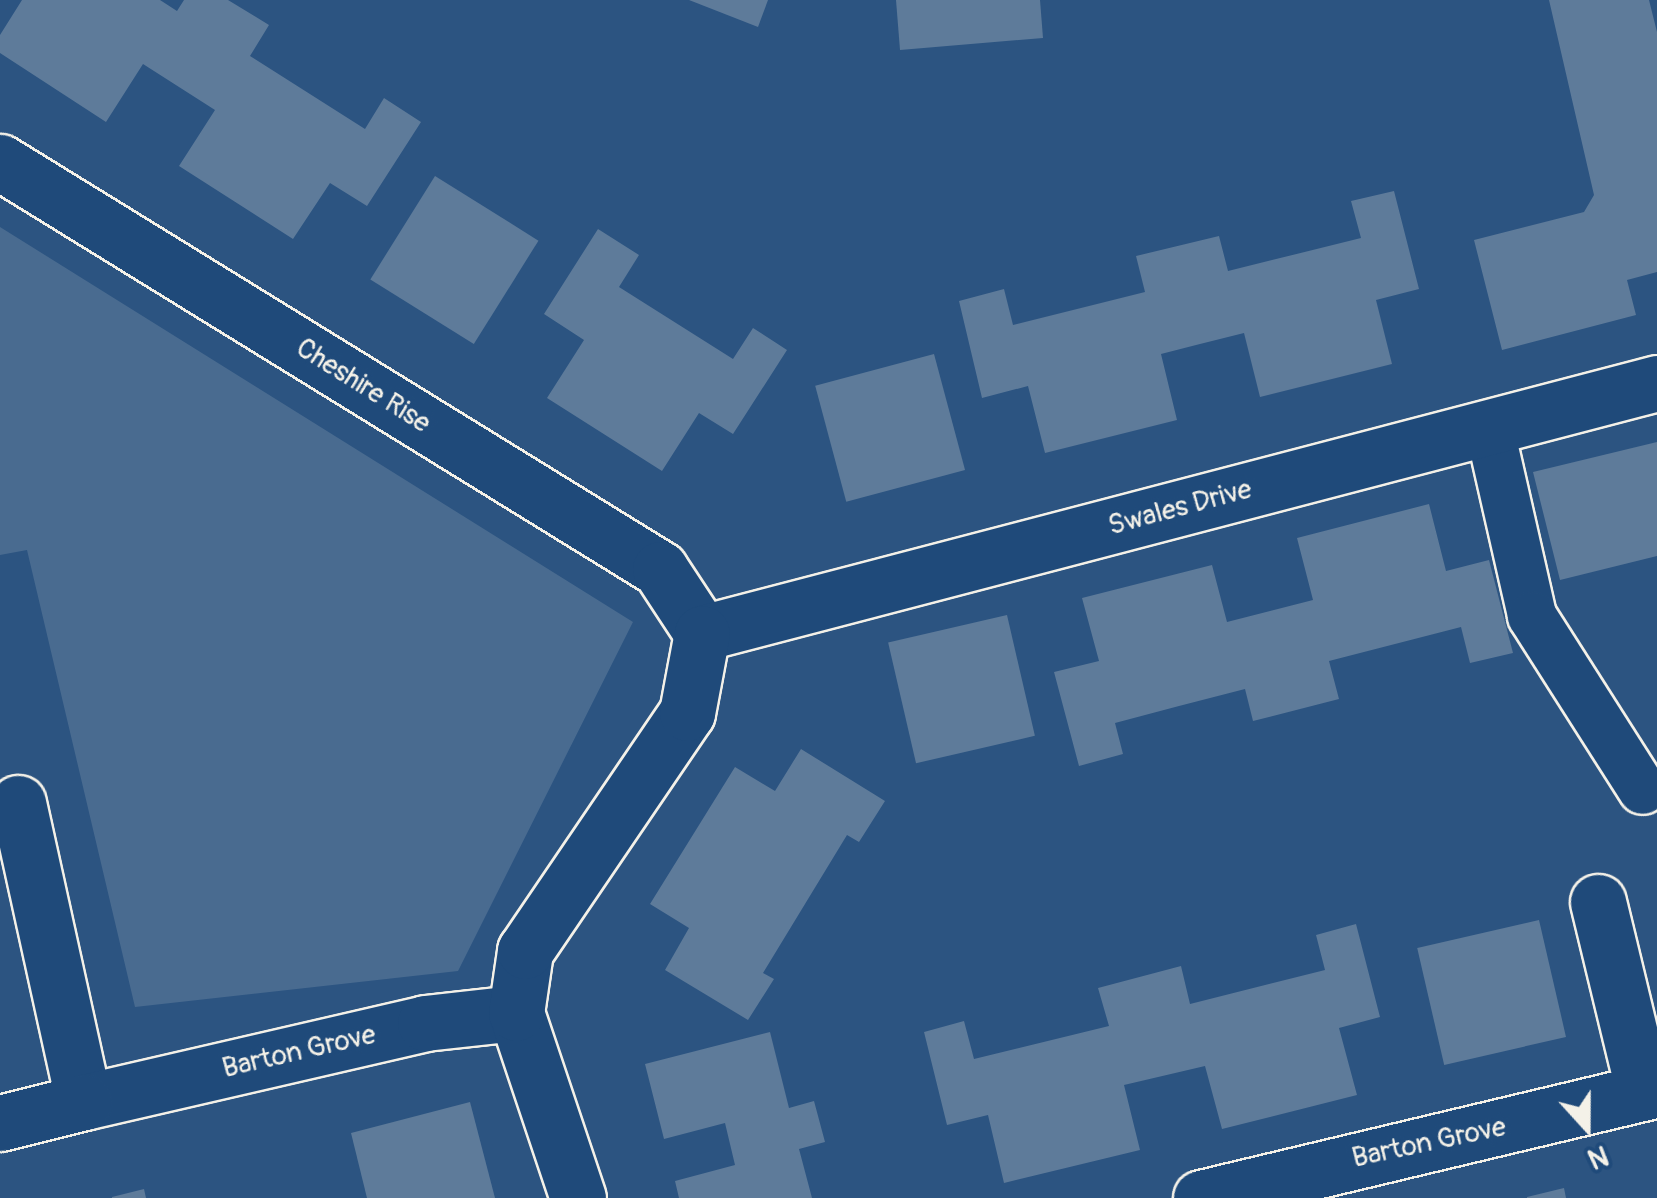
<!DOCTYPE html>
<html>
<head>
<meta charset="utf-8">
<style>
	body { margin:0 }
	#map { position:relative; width:1657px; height:1198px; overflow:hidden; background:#2c5481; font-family:Pangolin,sans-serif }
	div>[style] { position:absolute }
	.green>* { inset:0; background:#496b90 }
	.building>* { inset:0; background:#5e7b9a; transform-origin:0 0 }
	.roads { filter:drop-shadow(2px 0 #f4f1e8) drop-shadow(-2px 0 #f4f1e8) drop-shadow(0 2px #f4f1e8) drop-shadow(0 -2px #f4f1e8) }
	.lane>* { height:48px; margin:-24px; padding:0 24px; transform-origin:24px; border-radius:24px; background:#1f4a7a }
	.street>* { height:55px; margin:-27.5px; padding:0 27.5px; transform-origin:27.5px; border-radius:27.5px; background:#1f4a7a }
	span { translate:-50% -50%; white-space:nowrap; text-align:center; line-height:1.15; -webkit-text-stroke:10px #1f4a7a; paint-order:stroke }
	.street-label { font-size:28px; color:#f4f1e8 }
	.north { position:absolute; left:1537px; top:1078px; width:100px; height:100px; -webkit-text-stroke:8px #1f4a7a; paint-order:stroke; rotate:159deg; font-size:28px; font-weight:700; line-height:40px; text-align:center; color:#f4f1e8 }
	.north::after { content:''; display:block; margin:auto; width:35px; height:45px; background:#f4f1e8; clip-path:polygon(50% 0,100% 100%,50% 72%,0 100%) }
</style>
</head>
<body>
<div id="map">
	<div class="green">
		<i style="clip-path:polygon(0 227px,633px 622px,458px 971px,135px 1007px,27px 550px,0 555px)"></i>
	</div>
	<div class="building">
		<i style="clip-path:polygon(22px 0,160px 0,177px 11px,184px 0,228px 0,269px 25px,250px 56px,365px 129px,384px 98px,421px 122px,367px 206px,330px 183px,293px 239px,179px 166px,215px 110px,143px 64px,106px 122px,0 53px,0 35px)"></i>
		<i style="clip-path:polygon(689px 0,768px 0,758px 27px)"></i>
		<i style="clip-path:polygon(896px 0,1040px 0,1043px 38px,900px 50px)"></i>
		<i style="clip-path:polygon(1549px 0,1649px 0,1657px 32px,1657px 272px,1627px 280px,1636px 315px,1502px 350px,1474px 240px,1584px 212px,1594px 195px)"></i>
		<i style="left:435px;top:176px;width:122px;height:122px;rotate:32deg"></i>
		<i style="clip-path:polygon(1394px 191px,1419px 289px,1376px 300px,1392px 364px,1260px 397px,1244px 333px,1200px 344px,1161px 354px,1177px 420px,1045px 453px,1028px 386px,982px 398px,959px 301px,1004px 289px,1013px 325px,1145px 292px,1136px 256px,1219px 236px,1228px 271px,1361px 238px,1351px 201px)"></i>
		<i style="clip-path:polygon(598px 229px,639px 255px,619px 287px,733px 359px,753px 328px,787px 350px,733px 434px,699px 413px,662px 471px,547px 398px,584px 340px,544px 314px)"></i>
		<i style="left:934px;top:354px;width:120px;height:123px;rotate:75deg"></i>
		<i style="clip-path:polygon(1657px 442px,1657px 556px,1560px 580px,1533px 472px)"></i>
		<i style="clip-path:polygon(1429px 504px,1446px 571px,1489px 560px,1513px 653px,1470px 663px,1461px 627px,1329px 661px,1339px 699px,1253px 721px,1245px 689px,1179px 706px,1115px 723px,1123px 754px,1079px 766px,1054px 672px,1099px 661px,1082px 598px,1212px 565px,1227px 622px,1313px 600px,1297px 538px)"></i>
		<i style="left:1007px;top:615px;width:124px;height:122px;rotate:77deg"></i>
		<i style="clip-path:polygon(801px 749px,885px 801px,859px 842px,847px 835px,763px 973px,774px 979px,748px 1020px,665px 970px,689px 928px,650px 904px,735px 767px,775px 791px)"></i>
		<i style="left:1539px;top:920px;width:120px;height:125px;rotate:77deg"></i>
		<i style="clip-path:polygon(1356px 924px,1380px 1017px,1339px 1028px,1357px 1095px,1222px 1129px,1205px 1066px,1124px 1085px,1140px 1150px,1004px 1183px,988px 1115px,947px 1125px,924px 1032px,964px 1021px,974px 1059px,1109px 1026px,1098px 988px,1181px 966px,1190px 1004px,1325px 970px,1316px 935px)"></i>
		<i style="clip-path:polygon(770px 1032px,789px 1108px,814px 1101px,825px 1142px,799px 1149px,812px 1198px,679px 1198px,675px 1181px,735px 1165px,725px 1123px,664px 1139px,645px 1064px)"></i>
		<i style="clip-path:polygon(470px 1102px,495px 1198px,367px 1198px,351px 1133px)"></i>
		<i style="clip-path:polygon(1564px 1188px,1566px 1198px,1527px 1198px,1527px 1197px)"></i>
		<i style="clip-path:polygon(144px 1189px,146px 1198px,112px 1198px,112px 1197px)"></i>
	</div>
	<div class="roads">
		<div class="lane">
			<i style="left:1489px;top:426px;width:195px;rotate:77.2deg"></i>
			<i style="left:1532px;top:616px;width:206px;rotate:57.5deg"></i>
		</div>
		<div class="street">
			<i style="left:0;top:162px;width:775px;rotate:31.66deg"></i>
			<i style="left:660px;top:569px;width:77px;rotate:56.7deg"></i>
			<i style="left:702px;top:633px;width:987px;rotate:-14.67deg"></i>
			<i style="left:18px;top:803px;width:306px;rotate:77.6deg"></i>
			<i style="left:84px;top:1102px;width:350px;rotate:-13deg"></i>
			<i style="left:425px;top:1023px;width:92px;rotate:-6.3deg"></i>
			<i style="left:1598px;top:902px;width:195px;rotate:76.4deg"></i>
			<i style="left:0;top:1123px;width:87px;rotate:-14deg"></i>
			<i style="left:578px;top:1198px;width:195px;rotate:-108.5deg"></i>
			<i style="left:516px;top:1013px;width:63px;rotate:-81.7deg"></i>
			<i style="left:525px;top:951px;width:288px;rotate:-55.8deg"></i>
			<i style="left:687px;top:713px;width:81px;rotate:-79.4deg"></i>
			<i style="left:1201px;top:1198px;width:469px;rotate:-13.4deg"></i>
		</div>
	</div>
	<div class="street-label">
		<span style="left:363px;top:386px;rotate:32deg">Cheshire Rise</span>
		<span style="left:1180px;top:508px;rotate:-15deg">Swales Drive</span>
		<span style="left:299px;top:1052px;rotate:-13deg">Barton Grove</span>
		<span style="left:1429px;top:1143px;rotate:-12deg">Barton Grove</span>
	</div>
	<div class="north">N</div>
</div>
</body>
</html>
